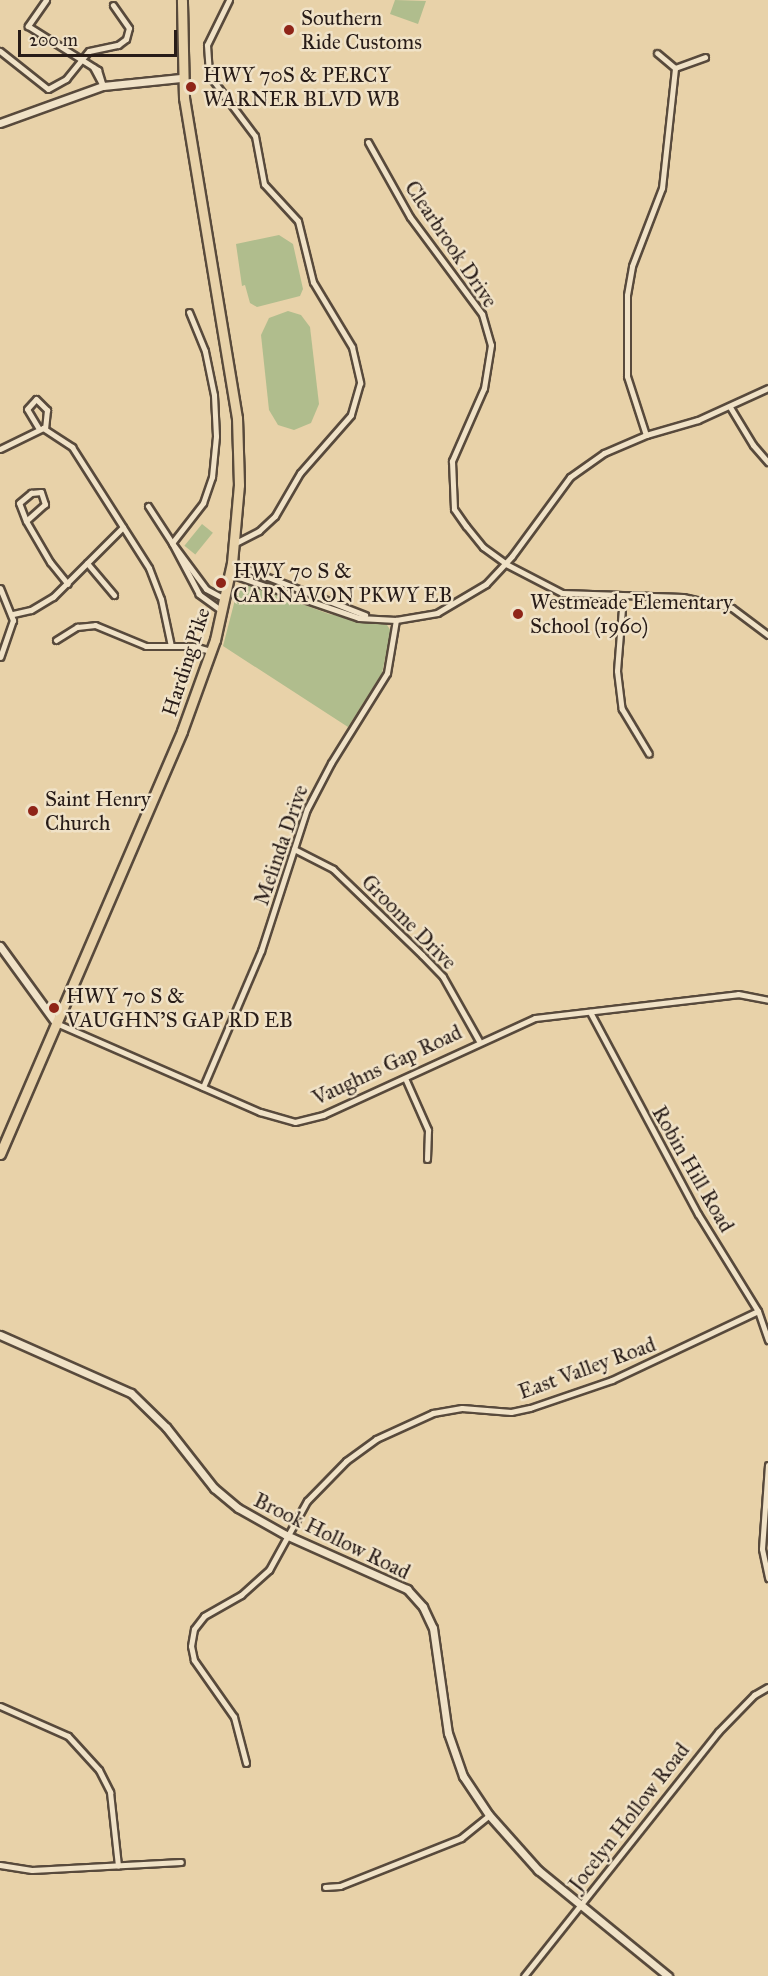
<!DOCTYPE html>
<html>
<head>
<meta charset="utf-8">
<style>
	body { margin:0 }
	#map { position:relative; width:768px; height:1976px; overflow:hidden; background:#e8d2a9; font-family:"IM FELL Great Primer",serif }
	div>[style] { position:absolute }
	.green>* { inset:0; background:#b0bd8d; transform-origin:0 0 }
	.roads { filter:drop-shadow(2px 0 #584a3c) drop-shadow(-2px 0 #584a3c) drop-shadow(0 2px #584a3c) drop-shadow(0 -2px #584a3c) }
	.minor>* { height:5px; margin:-2.5px; padding:0 2.5px; transform-origin:2.5px; border-radius:2.5px; background:#f0e2c7 }
	.tertiary>* { height:7px; margin:-3.5px; padding:0 3.5px; transform-origin:3.5px; border-radius:3.5px; background:#f0e2c7 }
	.primary>* { height:9px; margin:-4.5px; padding:0 4.5px; transform-origin:4.5px; border-radius:4.5px; background:#e8d2a9 }
	.dots>* { width:16px; height:16px; translate:-50% -50%; box-sizing:border-box; border:3px solid #f0e2c7; border-radius:50% }
	span { translate:-50% -50%; white-space:nowrap; text-align:center; line-height:1.15; -webkit-text-stroke:5px #f0e2c7; paint-order:stroke }
	.poi-label { font-size:21px; color:#281c18 }
	.left { translate:0 -50%; text-align:left }
	.street-label { font-size:21px; color:#281c18 }
	.scale { position:absolute; left:18px; top:30px; width:159px; height:27px; box-sizing:border-box; border:3px solid #281c18; border-top:0; padding-left:8px; font-size:18px; line-height:21px; white-space:nowrap; color:#281c18; -webkit-text-stroke:4px #f0e2c7; paint-order:stroke }
</style>
</head>
<body>
<div id="map">
	<div class="green">
		<i style="clip-path:polygon(395px 0,426px 1px,418px 24px,390px 14px)"></i>
		<i style="clip-path:polygon(279px 235px,293px 244px,303px 289px,300px 296px,257px 307px,250px 303px,245px 285px,242px 286px,236px 244px)"></i>
		<i style="clip-path:polygon(288px 311px,301px 315px,310px 327px,319px 404px,311px 423px,294px 430px,278px 425px,269px 410px,261px 335px,269px 318px)"></i>
		<i style="left:202px;top:524px;width:14px;height:28px;rotate:39deg"></i>
		<i style="clip-path:polygon(247px 584px,329px 614px,387px 625px,391px 631px,382px 673px,348px 727px,223px 646px,237px 592px)"></i>
	</div>
	<div class="roads">
		<div class="minor">
			<i style="left:46px;top:0;width:32px;rotate:125deg"></i>
			<i style="left:28px;top:26px;width:83px;rotate:32.2deg"></i>
			<i style="left:98px;top:70px;width:17px;rotate:73deg"></i>
			<i style="left:229px;top:0;width:50px;rotate:116.1deg"></i>
			<i style="left:207px;top:45px;width:30px;rotate:86deg"></i>
			<i style="left:209px;top:75px;width:76px;rotate:53deg"></i>
			<i style="left:255px;top:136px;width:49px;rotate:79.4deg"></i>
			<i style="left:264px;top:184px;width:50px;rotate:47.4deg"></i>
			<i style="left:298px;top:221px;width:63px;rotate:76.2deg"></i>
			<i style="left:313px;top:282px;width:76px;rotate:59deg"></i>
			<i style="left:352px;top:347px;width:37px;rotate:77deg"></i>
			<i style="left:360px;top:383px;width:33px;rotate:106deg"></i>
			<i style="left:351px;top:415px;width:77px;rotate:131.3deg"></i>
			<i style="left:300px;top:473px;width:50px;rotate:120.2deg"></i>
			<i style="left:275px;top:516px;width:22px;rotate:137deg"></i>
			<i style="left:259px;top:531px;width:28px;rotate:153deg"></i>
			<i style="left:0;top:51px;width:61px;rotate:38.4deg"></i>
			<i style="left:48px;top:89px;width:21px;rotate:-29deg"></i>
			<i style="left:66px;top:79px;width:36px;rotate:-51deg"></i>
			<i style="left:89px;top:51px;width:30px;rotate:-12deg"></i>
			<i style="left:118px;top:45px;width:10px;rotate:-37deg"></i>
			<i style="left:126px;top:39px;width:11px;rotate:-75deg"></i>
			<i style="left:129px;top:28px;width:28px;rotate:-125deg"></i>
			<i style="left:657px;top:53px;width:23px;rotate:40deg"></i>
			<i style="left:93px;top:67px;width:19px;rotate:62deg"></i>
			<i style="left:368px;top:142px;width:86px;rotate:60.8deg"></i>
			<i style="left:410px;top:217px;width:121px;rotate:53.4deg"></i>
			<i style="left:482px;top:314px;width:32px;rotate:74deg"></i>
			<i style="left:491px;top:345px;width:44px;rotate:99.2deg"></i>
			<i style="left:484px;top:388px;width:80px;rotate:113.7deg"></i>
			<i style="left:452px;top:461px;width:48px;rotate:87.6deg"></i>
			<i style="left:454px;top:509px;width:21px;rotate:55deg"></i>
			<i style="left:466px;top:526px;width:27px;rotate:51deg"></i>
			<i style="left:483px;top:547px;width:29px;rotate:36deg"></i>
			<i style="left:506px;top:564px;width:63px;rotate:27.4deg"></i>
			<i style="left:562px;top:593px;width:121px;rotate:1.9deg"></i>
			<i style="left:683px;top:597px;width:50px;rotate:12.7deg"></i>
			<i style="left:732px;top:608px;width:45px;rotate:36.9deg"></i>
			<i style="left:730px;top:407px;width:44px;rotate:58.8deg"></i>
			<i style="left:753px;top:445px;width:23px;rotate:49deg"></i>
			<i style="left:39px;top:429px;width:23px;rotate:-121deg"></i>
			<i style="left:27px;top:409px;width:13px;rotate:-48deg"></i>
			<i style="left:36px;top:399px;width:16px;rotate:45deg"></i>
			<i style="left:47px;top:410px;width:18px;rotate:96deg"></i>
			<i style="left:646px;top:435px;width:62px;rotate:-107.9deg"></i>
			<i style="left:627px;top:376px;width:81px;rotate:-90deg"></i>
			<i style="left:627px;top:295px;width:29px;rotate:-80deg"></i>
			<i style="left:632px;top:266px;width:84px;rotate:-69deg"></i>
			<i style="left:662px;top:188px;width:121px;rotate:-83.8deg"></i>
			<i style="left:675px;top:68px;width:32px;rotate:-20deg"></i>
			<i style="left:0;top:449px;width:48px;rotate:-26deg"></i>
			<i style="left:43px;top:428px;width:35px;rotate:33deg"></i>
			<i style="left:72px;top:447px;width:143px;rotate:57.5deg"></i>
			<i style="left:149px;top:568px;width:33px;rotate:69deg"></i>
			<i style="left:161px;top:599px;width:48px;rotate:78deg"></i>
			<i style="left:148px;top:506px;width:44px;rotate:57deg"></i>
			<i style="left:172px;top:543px;width:51px;rotate:-52.2deg"></i>
			<i style="left:203px;top:503px;width:28px;rotate:-71deg"></i>
			<i style="left:212px;top:477px;width:41px;rotate:-84.4deg"></i>
			<i style="left:216px;top:436px;width:41px;rotate:-92.8deg"></i>
			<i style="left:214px;top:395px;width:45px;rotate:-101.6deg"></i>
			<i style="left:205px;top:351px;width:42px;rotate:-112.3deg"></i>
			<i style="left:26px;top:521px;width:19px;rotate:-111deg"></i>
			<i style="left:19px;top:503px;width:16px;rotate:-40deg"></i>
			<i style="left:31px;top:493px;width:10px;rotate:-6deg"></i>
			<i style="left:41px;top:492px;width:13px;rotate:72deg"></i>
			<i style="left:45px;top:504px;width:25px;rotate:138deg"></i>
			<i style="left:26px;top:521px;width:48px;rotate:59.7deg"></i>
			<i style="left:50px;top:562px;width:28px;rotate:51deg"></i>
			<i style="left:87px;top:563px;width:42px;rotate:49.8deg"></i>
			<i style="left:232px;top:563px;width:143px;rotate:21.4deg"></i>
			<i style="left:230px;top:574px;width:136px;rotate:18.8deg"></i>
			<i style="left:359px;top:618px;width:37px;rotate:3deg"></i>
			<i style="left:396px;top:620px;width:42px;rotate:-9.7deg"></i>
			<i style="left:437px;top:613px;width:57px;rotate:-30.6deg"></i>
			<i style="left:486px;top:584px;width:38px;rotate:-47deg"></i>
			<i style="left:512px;top:556px;width:98px;rotate:-53.7deg"></i>
			<i style="left:570px;top:477px;width:42px;rotate:-35.2deg"></i>
			<i style="left:604px;top:453px;width:46px;rotate:-23.2deg"></i>
			<i style="left:646px;top:435px;width:54px;rotate:-16.1deg"></i>
			<i style="left:698px;top:420px;width:77px;rotate:-24.6deg"></i>
			<i style="left:0;top:588px;width:35px;rotate:68deg"></i>
			<i style="left:13px;top:620px;width:39px;rotate:109deg"></i>
			<i style="left:623px;top:596px;width:75px;rotate:94.6deg"></i>
			<i style="left:617px;top:671px;width:38px;rotate:83deg"></i>
			<i style="left:622px;top:709px;width:52px;rotate:59deg"></i>
			<i style="left:222px;top:611px;width:29px;rotate:-144deg"></i>
			<i style="left:199px;top:594px;width:58px;rotate:-117.9deg"></i>
			<i style="left:172px;top:543px;width:57px;rotate:53.5deg"></i>
			<i style="left:206px;top:589px;width:21px;rotate:28deg"></i>
			<i style="left:13px;top:614px;width:18px;rotate:-13deg"></i>
			<i style="left:31px;top:610px;width:26px;rotate:-31deg"></i>
			<i style="left:53px;top:597px;width:99px;rotate:-45deg"></i>
			<i style="left:56px;top:640px;width:25px;rotate:-32deg"></i>
			<i style="left:77px;top:627px;width:18px;rotate:-6deg"></i>
			<i style="left:95px;top:625px;width:55px;rotate:22.4deg"></i>
			<i style="left:146px;top:646px;width:47px"></i>
			<i style="left:193px;top:646px;width:19px;rotate:16deg"></i>
			<i style="left:294px;top:849px;width:44px;rotate:27.1deg"></i>
			<i style="left:333px;top:869px;width:124px;rotate:44deg"></i>
			<i style="left:422px;top:955px;width:30px;rotate:46deg"></i>
			<i style="left:443px;top:977px;width:73px;rotate:60.6deg"></i>
			<i style="left:590px;top:1012px;width:229px;rotate:61.9deg"></i>
			<i style="left:698px;top:1214px;width:114px;rotate:58.3deg"></i>
			<i style="left:758px;top:1311px;width:31px;rotate:71deg"></i>
			<i style="left:56px;top:1023px;width:223px;rotate:23.6deg"></i>
			<i style="left:260px;top:1112px;width:36px;rotate:16deg"></i>
			<i style="left:295px;top:1122px;width:29px;rotate:-14deg"></i>
			<i style="left:323px;top:1115px;width:233px;rotate:-24.6deg"></i>
			<i style="left:535px;top:1018px;width:204px;rotate:-6.7deg"></i>
			<i style="left:738px;top:994px;width:31px;rotate:11deg"></i>
			<i style="left:405px;top:1078px;width:57px;rotate:66.1deg"></i>
			<i style="left:428px;top:1130px;width:29px;rotate:92deg"></i>
			<i style="left:203px;top:1087px;width:148px;rotate:-66.9deg"></i>
			<i style="left:261px;top:951px;width:149px;rotate:-72.1deg"></i>
			<i style="left:307px;top:809px;width:52px;rotate:-62.4deg"></i>
			<i style="left:331px;top:763px;width:106px;rotate:-58.1deg"></i>
			<i style="left:387px;top:673px;width:54px;rotate:-80.4deg"></i>
			<i style="left:768px;top:1465px;width:84px;rotate:94.1deg"></i>
			<i style="left:762px;top:1549px;width:30px;rotate:78deg"></i>
			<i style="left:0;top:1706px;width:74px;rotate:23.8deg"></i>
			<i style="left:68px;top:1736px;width:46px;rotate:47.6deg"></i>
			<i style="left:99px;top:1770px;width:25px;rotate:63deg"></i>
			<i style="left:110px;top:1792px;width:74px;rotate:83.8deg"></i>
			<i style="left:246px;top:1763px;width:48px;rotate:-104.6deg"></i>
			<i style="left:234px;top:1717px;width:70px;rotate:-125.1deg"></i>
			<i style="left:194px;top:1660px;width:14px;rotate:-102deg"></i>
			<i style="left:191px;top:1646px;width:17px;rotate:-80deg"></i>
			<i style="left:194px;top:1629px;width:16px;rotate:-52deg"></i>
			<i style="left:204px;top:1616px;width:43px;rotate:-29.6deg"></i>
			<i style="left:241px;top:1595px;width:38px;rotate:-42deg"></i>
			<i style="left:269px;top:1570px;width:79px;rotate:-61.2deg"></i>
			<i style="left:307px;top:1501px;width:56px;rotate:-45.7deg"></i>
			<i style="left:346px;top:1461px;width:37px;rotate:-36deg"></i>
			<i style="left:376px;top:1439px;width:63px;rotate:-24.5deg"></i>
			<i style="left:433px;top:1413px;width:29px;rotate:-10deg"></i>
			<i style="left:462px;top:1408px;width:49px;rotate:4.7deg"></i>
			<i style="left:511px;top:1412px;width:19px;rotate:-12deg"></i>
			<i style="left:530px;top:1408px;width:87px;rotate:-18.9deg"></i>
			<i style="left:612px;top:1380px;width:161px;rotate:-25.3deg"></i>
			<i style="left:0;top:1865px;width:32px;rotate:9deg"></i>
			<i style="left:32px;top:1870px;width:149px;rotate:-3.1deg"></i>
			<i style="left:325px;top:1887px;width:15px;rotate:-4deg"></i>
			<i style="left:340px;top:1886px;width:130px;rotate:-21.6deg"></i>
			<i style="left:461px;top:1838px;width:36px;rotate:-39deg"></i>
			<i style="left:524px;top:1976px;width:312px;rotate:-51.5deg"></i>
			<i style="left:718px;top:1732px;width:52px;rotate:-45.8deg"></i>
			<i style="left:754px;top:1695px;width:16px;rotate:-30deg"></i>
		</div>
		<div class="tertiary">
			<i style="left:0;top:123px;width:109px;rotate:-19.8deg"></i>
			<i style="left:103px;top:86px;width:78px;rotate:-5.9deg"></i>
			<i style="left:0;top:946px;width:95px;rotate:54deg"></i>
			<i style="left:0;top:1335px;width:143px;rotate:23.9deg"></i>
			<i style="left:131px;top:1393px;width:49px;rotate:44.2deg"></i>
			<i style="left:166px;top:1427px;width:78px;rotate:51.8deg"></i>
			<i style="left:214px;top:1488px;width:31px;rotate:40deg"></i>
			<i style="left:238px;top:1508px;width:55px;rotate:29.4deg"></i>
			<i style="left:286px;top:1535px;width:133px;rotate:24.1deg"></i>
			<i style="left:407px;top:1589px;width:24px;rotate:48deg"></i>
			<i style="left:423px;top:1607px;width:23px;rotate:65deg"></i>
			<i style="left:433px;top:1628px;width:106px;rotate:81.9deg"></i>
			<i style="left:448px;top:1733px;width:46px;rotate:70.8deg"></i>
			<i style="left:463px;top:1776px;width:47px;rotate:56.3deg"></i>
			<i style="left:489px;top:1815px;width:74px;rotate:48.3deg"></i>
			<i style="left:538px;top:1870px;width:168px;rotate:39.2deg"></i>
		</div>
		<div class="primary">
			<i style="left:0;top:1154px;width:460px;rotate:-66.7deg"></i>
			<i style="left:182px;top:731px;width:97px;rotate:-70.1deg"></i>
			<i style="left:215px;top:640px;width:79px;rotate:-77.6deg"></i>
			<i style="left:232px;top:563px;width:78px;rotate:-84.9deg"></i>
			<i style="left:239px;top:485px;width:67px;rotate:-91.7deg"></i>
			<i style="left:237px;top:418px;width:324px;rotate:-99.4deg"></i>
			<i style="left:184px;top:98px;width:98px;rotate:-91.2deg"></i>
		</div>
	</div>
	<div class="dots">
		<i style="left:289px;top:30px;background:#8f2418"></i>
		<i style="left:191px;top:87px;background:#8f2418"></i>
		<i style="left:221px;top:583px;background:#8f2418"></i>
		<i style="left:518px;top:614px;background:#8f2418"></i>
		<i style="left:33px;top:811px;background:#8f2418"></i>
		<i style="left:54px;top:1008px;background:#8f2418"></i>
	</div>
	<div class="poi-label">
		<span class="left" style="left:301px;top:30px">Southern<br>Ride Customs</span>
		<span class="left" style="left:203px;top:87px">HWY 70S &amp; PERCY<br>WARNER BLVD WB</span>
		<span class="left" style="left:233px;top:583px">HWY 70 S &amp;<br>CARNAVON PKWY EB</span>
		<span class="left" style="left:530px;top:614px">Westmeade Elementary<br>School (1960)</span>
		<span class="left" style="left:45px;top:811px">Saint Henry<br>Church</span>
		<span class="left" style="left:66px;top:1008px">HWY 70 S &amp;<br>VAUGHN'S GAP RD EB</span>
	</div>
	<div class="street-label">
		<span style="left:451px;top:244px;rotate:56deg">Clearbrook Drive</span>
		<span style="left:186px;top:662px;rotate:-72deg">Harding Pike</span>
		<span style="left:281px;top:845px;rotate:-71deg">Melinda Drive</span>
		<span style="left:409px;top:922px;rotate:45deg">Groome Drive</span>
		<span style="left:387px;top:1065px;rotate:-25deg">Vaughns Gap Road</span>
		<span style="left:693px;top:1169px;rotate:60deg">Robin Hill Road</span>
		<span style="left:587px;top:1368px;rotate:-20deg">East Valley Road</span>
		<span style="left:332px;top:1536px;rotate:26deg">Brook Hollow Road</span>
		<span style="left:629px;top:1817px;rotate:-52deg">Jocelyn Hollow Road</span>
	</div>
	<div class="scale">200 m</div>
</div>
</body>
</html>
